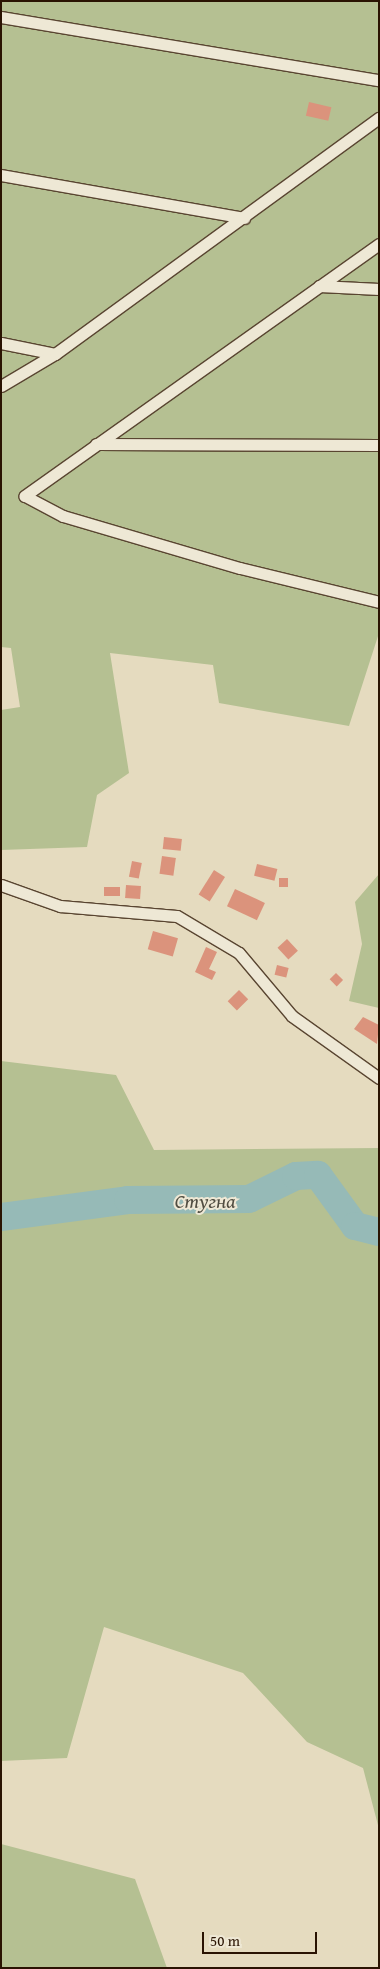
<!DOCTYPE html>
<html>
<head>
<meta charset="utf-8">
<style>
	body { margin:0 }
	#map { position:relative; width:380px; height:1969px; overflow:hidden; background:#e5dbbf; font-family:"Gentium Book Plus",serif }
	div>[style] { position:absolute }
	.green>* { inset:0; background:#b5c092 }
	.river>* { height:28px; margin:-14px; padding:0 14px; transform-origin:14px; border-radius:14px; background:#96bab7 }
	.building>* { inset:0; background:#db937c; transform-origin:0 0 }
	.roads { filter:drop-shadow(1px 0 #594531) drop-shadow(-1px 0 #594531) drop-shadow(0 1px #594531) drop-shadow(0 -1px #594531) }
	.street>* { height:11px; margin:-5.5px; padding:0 5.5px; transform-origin:5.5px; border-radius:5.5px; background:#eee8d5 }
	span { translate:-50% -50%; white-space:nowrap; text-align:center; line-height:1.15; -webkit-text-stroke:4px #eee8d5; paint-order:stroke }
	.water-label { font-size:20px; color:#504d41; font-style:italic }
	.frame { position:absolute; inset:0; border:2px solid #2a1302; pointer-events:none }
	.scale { position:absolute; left:202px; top:1932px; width:115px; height:22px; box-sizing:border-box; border:2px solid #2a1302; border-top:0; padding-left:6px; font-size:15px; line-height:18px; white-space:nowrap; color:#2a1302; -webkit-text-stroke:4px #eee8d5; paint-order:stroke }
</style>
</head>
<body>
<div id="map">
	<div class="green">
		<i style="clip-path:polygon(1px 1px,379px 1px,379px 633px,349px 726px,219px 703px,213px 665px,110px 653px,129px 773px,97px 795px,87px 847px,1px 850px,1px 710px,20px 707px,11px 648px,1px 647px)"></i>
		<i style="clip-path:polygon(379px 874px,379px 1008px,349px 1001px,362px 944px,355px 902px)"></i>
		<i style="clip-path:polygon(1px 1061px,116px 1075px,154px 1150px,379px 1148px,379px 1829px,363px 1768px,307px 1742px,243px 1673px,104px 1627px,67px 1758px,1px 1761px)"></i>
		<i style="clip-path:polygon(1px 1844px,135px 1879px,167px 1968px,1px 1968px)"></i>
	</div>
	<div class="river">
		<i style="left:1px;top:1217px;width:128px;rotate:-7.6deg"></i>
		<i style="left:128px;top:1200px;width:121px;rotate:-0.5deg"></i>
		<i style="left:249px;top:1199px;width:52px;rotate:-26.1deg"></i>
		<i style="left:296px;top:1176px;width:22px;rotate:-3deg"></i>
		<i style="left:318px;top:1175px;width:63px;rotate:54deg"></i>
		<i style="left:355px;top:1226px;width:25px;rotate:14deg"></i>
	</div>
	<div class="building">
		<i style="left:309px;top:102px;width:23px;height:14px;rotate:13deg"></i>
		<i style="left:164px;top:837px;width:18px;height:12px;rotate:6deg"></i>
		<i style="left:162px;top:856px;width:14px;height:18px;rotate:8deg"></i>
		<i style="left:132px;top:861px;width:10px;height:16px;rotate:11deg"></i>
		<i style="left:257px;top:864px;width:21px;height:12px;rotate:14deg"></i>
		<i style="left:214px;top:870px;width:13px;height:29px;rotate:32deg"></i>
		<i style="left:279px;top:878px;width:9px;height:9px"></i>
		<i style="left:126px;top:885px;width:15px;height:13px;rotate:4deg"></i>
		<i style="left:104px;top:887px;width:16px;height:9px"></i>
		<i style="left:235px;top:889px;width:33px;height:19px;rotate:25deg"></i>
		<i style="left:153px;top:931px;width:26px;height:19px;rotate:16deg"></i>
		<i style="left:287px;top:939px;width:16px;height:13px;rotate:47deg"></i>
		<i style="clip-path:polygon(206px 947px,217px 952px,209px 969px,216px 972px,212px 980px,195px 972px)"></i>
		<i style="left:277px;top:965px;width:12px;height:10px;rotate:14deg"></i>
		<i style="left:336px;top:973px;width:10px;height:9px;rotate:45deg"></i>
		<i style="left:239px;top:990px;width:13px;height:16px;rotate:45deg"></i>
		<i style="clip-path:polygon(363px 1017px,379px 1025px,377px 1044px,354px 1029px)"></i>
	</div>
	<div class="roads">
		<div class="street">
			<i style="left:1px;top:17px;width:383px;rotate:9.5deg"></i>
			<i style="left:1px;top:175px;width:247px;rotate:10deg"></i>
			<i style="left:379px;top:244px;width:435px;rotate:144.6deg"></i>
			<i style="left:25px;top:496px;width:43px;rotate:27.8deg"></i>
			<i style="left:63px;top:516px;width:184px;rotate:16.4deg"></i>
			<i style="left:240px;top:568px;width:143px;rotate:13.7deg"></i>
			<i style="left:319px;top:286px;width:60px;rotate:2.9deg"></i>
			<i style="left:1px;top:343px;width:55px;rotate:11.5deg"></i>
			<i style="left:1px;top:386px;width:63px;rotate:-30.7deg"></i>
			<i style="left:55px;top:354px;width:401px;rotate:-36.1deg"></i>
			<i style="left:96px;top:444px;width:283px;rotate:0.2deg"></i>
			<i style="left:1px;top:885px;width:63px;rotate:19.6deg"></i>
			<i style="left:60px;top:906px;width:117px;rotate:4.9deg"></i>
			<i style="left:177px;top:916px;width:72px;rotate:30.8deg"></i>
			<i style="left:239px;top:953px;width:82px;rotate:49.9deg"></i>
			<i style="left:292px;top:1016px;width:107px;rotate:35.5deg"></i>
		</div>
	</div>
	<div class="water-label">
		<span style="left:205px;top:1200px">Стугна</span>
	</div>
	<div class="frame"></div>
	<div class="scale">50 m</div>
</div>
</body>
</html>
